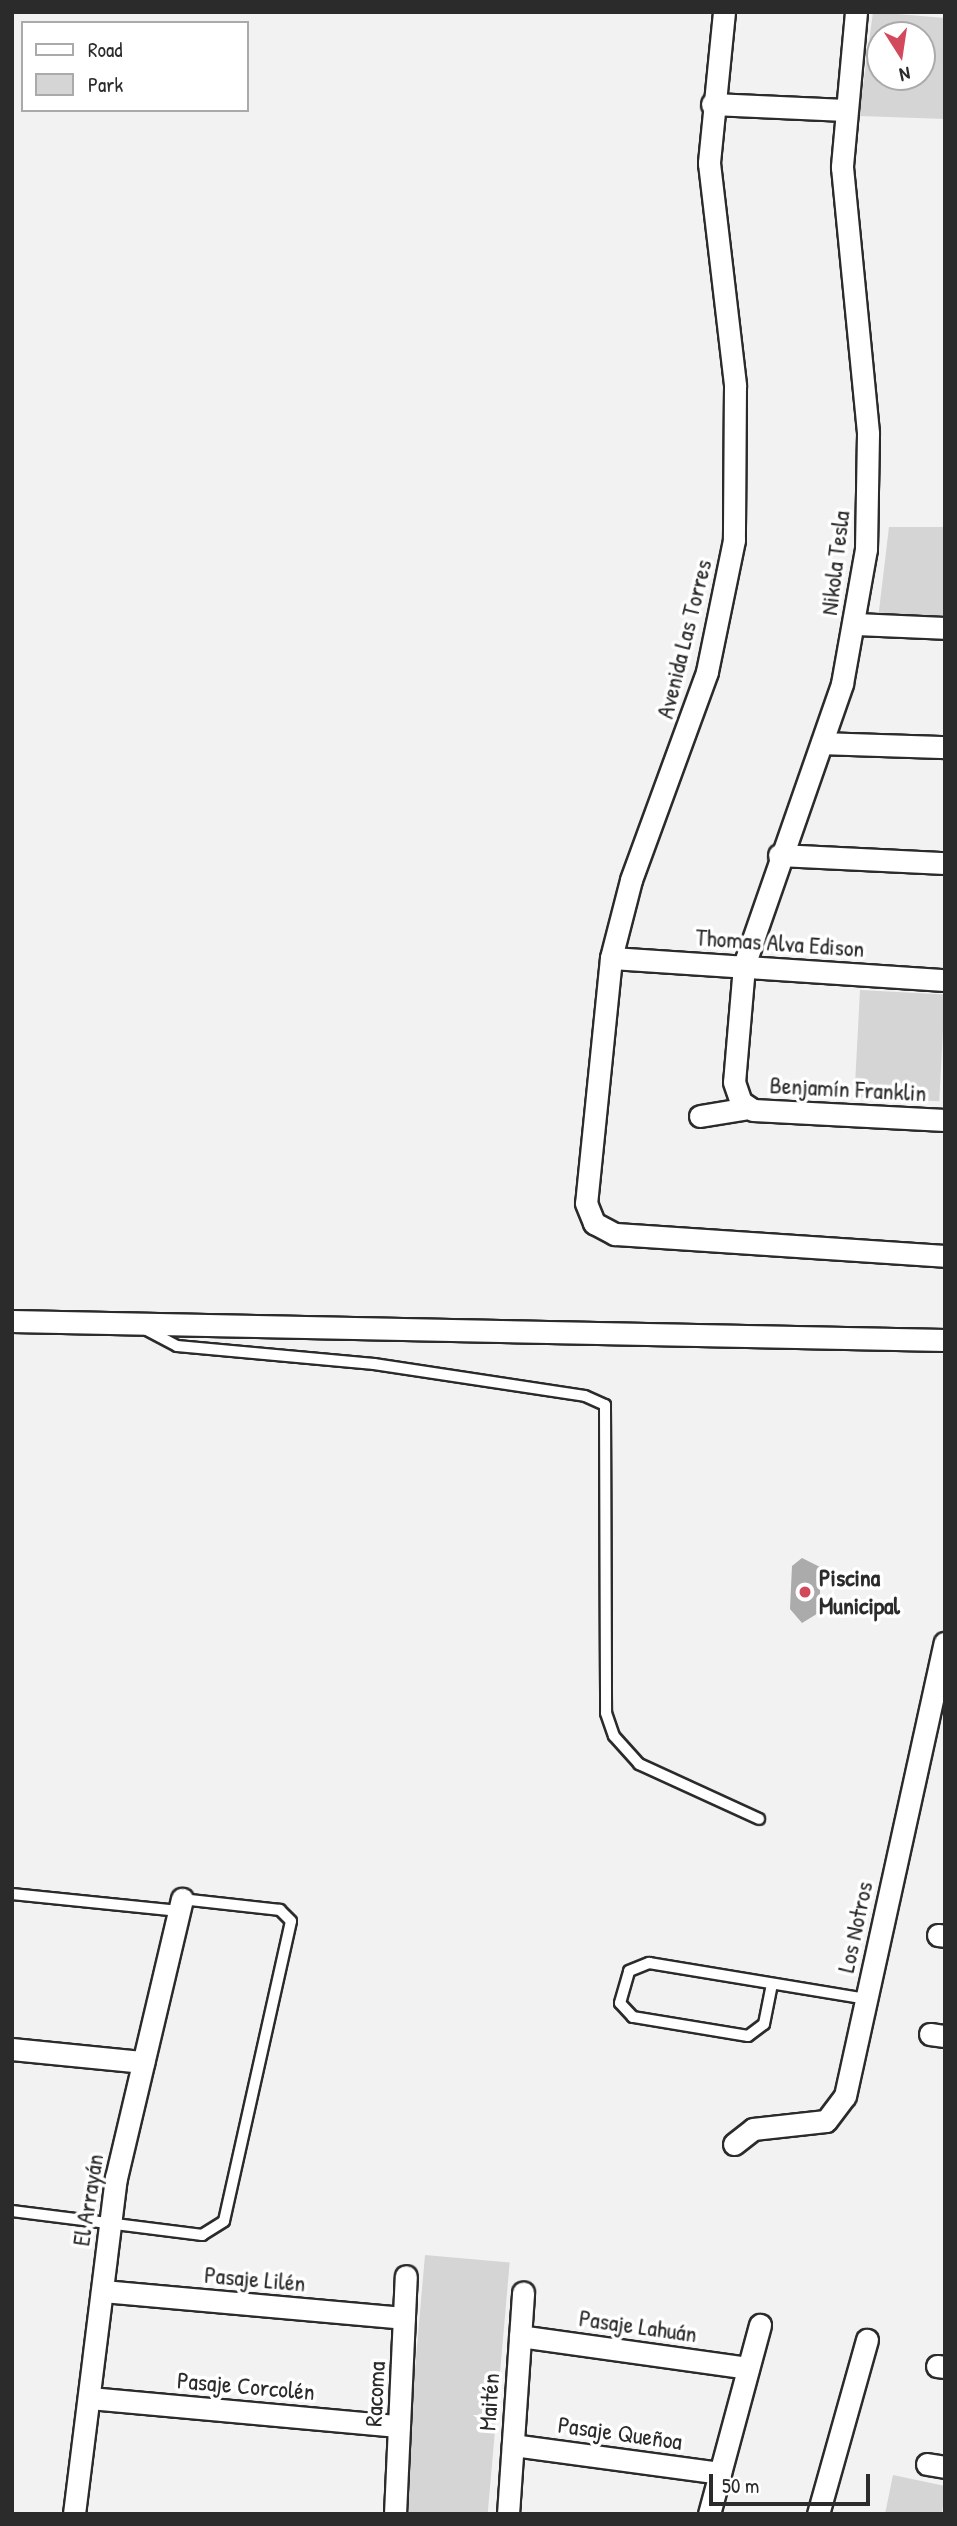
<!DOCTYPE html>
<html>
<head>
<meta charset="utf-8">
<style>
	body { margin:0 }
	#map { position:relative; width:957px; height:2526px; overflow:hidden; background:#f2f2f2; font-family:"Patrick Hand",sans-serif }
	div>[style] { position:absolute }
	.green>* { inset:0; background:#d5d5d5; transform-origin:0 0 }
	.water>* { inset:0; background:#ababab }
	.roads { filter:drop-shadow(2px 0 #2b2b2b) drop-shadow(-2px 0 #2b2b2b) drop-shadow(0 2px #2b2b2b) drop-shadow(0 -2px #2b2b2b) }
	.lane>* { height:10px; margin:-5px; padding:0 5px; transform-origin:5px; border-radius:5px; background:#fff }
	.street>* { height:21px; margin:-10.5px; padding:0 10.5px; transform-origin:10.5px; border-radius:10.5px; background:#fff }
	.dots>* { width:19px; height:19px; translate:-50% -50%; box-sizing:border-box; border:4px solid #fff; border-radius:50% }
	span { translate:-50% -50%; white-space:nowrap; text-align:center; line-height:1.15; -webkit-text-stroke:7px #fff; paint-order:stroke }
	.street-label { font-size:24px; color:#2b2b2b }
	.poi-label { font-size:24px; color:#2b2b2b; font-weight:700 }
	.left { translate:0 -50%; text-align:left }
	.frame { position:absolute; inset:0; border:14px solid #2b2b2b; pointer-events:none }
	.legend { position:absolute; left:21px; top:21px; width:228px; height:91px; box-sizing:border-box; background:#fff; border:2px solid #aaa; margin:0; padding:9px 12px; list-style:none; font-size:21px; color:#2b2b2b }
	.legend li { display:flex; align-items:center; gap:14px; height:35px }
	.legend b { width:35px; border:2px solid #aaa }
	.north { position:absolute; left:866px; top:21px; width:70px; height:70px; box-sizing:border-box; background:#fff; border:2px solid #aaa; border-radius:50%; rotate:168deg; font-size:19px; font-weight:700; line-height:28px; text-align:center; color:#2b2b2b }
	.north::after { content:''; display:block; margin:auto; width:24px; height:32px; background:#d1495b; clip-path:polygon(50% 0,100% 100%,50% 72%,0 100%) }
	.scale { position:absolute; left:709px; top:2474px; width:161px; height:32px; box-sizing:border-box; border:4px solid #2b2b2b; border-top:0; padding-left:9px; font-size:21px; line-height:24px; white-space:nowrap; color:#2b2b2b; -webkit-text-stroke:5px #fff; paint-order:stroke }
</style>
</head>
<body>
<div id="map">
	<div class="green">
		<i style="clip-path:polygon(evenodd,873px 12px,945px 18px,945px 119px,859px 116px,873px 12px,880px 35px,922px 35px,922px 77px,880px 77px,880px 35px)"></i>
		<i style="clip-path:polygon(889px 527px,945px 527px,945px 621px,878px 619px)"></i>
		<i style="left:860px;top:990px;width:85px;height:107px;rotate:3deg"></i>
		<i style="left:425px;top:2255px;width:85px;height:259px;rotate:5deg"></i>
		<i style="clip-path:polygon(893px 2475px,945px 2486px,942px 2514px,885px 2514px)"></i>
	</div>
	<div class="water">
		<i style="clip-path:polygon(802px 1558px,820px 1567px,820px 1612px,802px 1623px,790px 1609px,792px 1566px)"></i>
	</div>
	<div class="roads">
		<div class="lane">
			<i style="left:145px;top:1329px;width:36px;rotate:28deg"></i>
			<i style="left:177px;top:1346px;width:198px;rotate:5.2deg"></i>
			<i style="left:374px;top:1364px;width:213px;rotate:8.6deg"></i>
			<i style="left:585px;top:1396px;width:22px;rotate:24deg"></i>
			<i style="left:605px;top:1405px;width:308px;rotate:89.8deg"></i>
			<i style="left:606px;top:1713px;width:24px;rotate:71deg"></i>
			<i style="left:614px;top:1736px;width:38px;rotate:48deg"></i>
			<i style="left:639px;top:1764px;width:132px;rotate:24.6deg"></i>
			<i style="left:12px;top:1894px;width:168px;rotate:5.8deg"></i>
			<i style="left:772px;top:1984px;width:41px;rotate:101.3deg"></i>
			<i style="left:764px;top:2024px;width:20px;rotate:143deg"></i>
			<i style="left:748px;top:2036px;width:117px;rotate:-170.6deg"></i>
			<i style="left:633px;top:2017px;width:19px;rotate:-133deg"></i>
			<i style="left:620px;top:2003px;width:33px;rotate:-74deg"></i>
			<i style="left:629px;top:1971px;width:22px;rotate:-22deg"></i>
			<i style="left:649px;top:1963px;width:220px;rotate:9.4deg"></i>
			<i style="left:12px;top:2211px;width:192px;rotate:7.2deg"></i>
			<i style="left:202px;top:2235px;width:26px;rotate:-32deg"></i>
			<i style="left:224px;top:2221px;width:307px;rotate:-77.4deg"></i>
			<i style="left:291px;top:1921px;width:16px;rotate:-135deg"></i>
			<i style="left:280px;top:1910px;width:99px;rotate:-173.6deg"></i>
		</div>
		<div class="street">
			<i style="left:724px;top:12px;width:152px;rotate:95.7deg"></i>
			<i style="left:709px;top:163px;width:225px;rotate:83.3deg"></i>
			<i style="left:735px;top:386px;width:154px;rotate:90.4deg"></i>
			<i style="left:734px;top:540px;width:135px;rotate:101.6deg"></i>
			<i style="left:707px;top:672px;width:221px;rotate:110.1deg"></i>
			<i style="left:631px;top:880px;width:81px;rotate:104.4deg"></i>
			<i style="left:611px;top:958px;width:246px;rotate:95.8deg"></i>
			<i style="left:586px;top:1203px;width:22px;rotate:68deg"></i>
			<i style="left:594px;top:1223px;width:24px;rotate:28deg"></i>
			<i style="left:615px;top:1234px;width:331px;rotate:3.8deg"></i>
			<i style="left:856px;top:12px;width:156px;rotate:95.2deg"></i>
			<i style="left:842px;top:167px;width:268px;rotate:84.4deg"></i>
			<i style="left:868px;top:434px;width:115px;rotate:91deg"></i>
			<i style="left:866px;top:549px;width:137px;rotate:100.1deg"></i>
			<i style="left:842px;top:684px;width:299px;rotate:109.2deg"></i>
			<i style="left:744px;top:966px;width:116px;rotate:94.9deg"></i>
			<i style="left:734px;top:1082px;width:21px;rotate:71deg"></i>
			<i style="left:741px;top:1102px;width:14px;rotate:34deg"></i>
			<i style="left:753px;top:1110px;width:192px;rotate:3deg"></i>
			<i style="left:712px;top:104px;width:134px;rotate:2.6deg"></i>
			<i style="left:855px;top:624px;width:90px;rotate:2.5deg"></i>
			<i style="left:822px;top:743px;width:123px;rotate:1.9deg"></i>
			<i style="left:779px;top:855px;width:166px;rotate:2.8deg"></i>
			<i style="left:611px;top:958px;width:335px;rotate:3.8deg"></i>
			<i style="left:700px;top:1116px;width:50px;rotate:-9.3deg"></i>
			<i style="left:12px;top:1321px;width:933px;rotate:1.17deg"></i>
			<i style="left:938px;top:1935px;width:7px;rotate:8deg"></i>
			<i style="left:930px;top:2034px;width:15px;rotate:8deg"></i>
			<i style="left:12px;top:2049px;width:132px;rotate:5.7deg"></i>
			<i style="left:734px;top:2144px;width:24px;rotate:-38deg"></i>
			<i style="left:753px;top:2129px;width:73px;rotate:-6.3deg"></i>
			<i style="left:826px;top:2121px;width:31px;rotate:-53deg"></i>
			<i style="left:845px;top:2096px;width:464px;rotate:-77.6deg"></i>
			<i style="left:102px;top:2291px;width:303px;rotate:5.1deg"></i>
			<i style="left:520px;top:2336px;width:230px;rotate:8deg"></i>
			<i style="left:937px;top:2366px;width:8px;rotate:7deg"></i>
			<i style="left:89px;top:2398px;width:311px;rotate:5.2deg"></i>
			<i style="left:513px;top:2445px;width:209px;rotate:7.7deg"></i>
			<i style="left:927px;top:2464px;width:18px;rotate:9deg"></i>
			<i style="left:74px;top:2514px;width:339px;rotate:-82.9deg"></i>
			<i style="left:116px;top:2178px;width:287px;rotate:-76.7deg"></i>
			<i style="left:395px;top:2514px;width:238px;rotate:-87.4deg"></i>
			<i style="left:508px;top:2514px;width:222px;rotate:-86.1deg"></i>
			<i style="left:709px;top:2514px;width:196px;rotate:-74.9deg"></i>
			<i style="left:818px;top:2514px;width:181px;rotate:-74.3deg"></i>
		</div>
	</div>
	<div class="dots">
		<i style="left:805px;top:1592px;background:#d1495b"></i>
	</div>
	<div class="street-label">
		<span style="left:835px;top:563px;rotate:-83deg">Nikola Tesla</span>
		<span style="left:684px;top:639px;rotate:-76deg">Avenida Las Torres</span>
		<span style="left:780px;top:943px;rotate:4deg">Thomas Alva Edison</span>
		<span style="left:848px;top:1089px;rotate:3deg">Benjamín Franklin</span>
		<span style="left:855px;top:1927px;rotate:-78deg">Los Notros</span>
		<span style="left:88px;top:2200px;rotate:-81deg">El Arrayán</span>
		<span style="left:255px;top:2279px;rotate:5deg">Pasaje Lilén</span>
		<span style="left:638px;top:2326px;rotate:8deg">Pasaje Lahuán</span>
		<span style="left:246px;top:2386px;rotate:5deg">Pasaje Corcolén</span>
		<span style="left:375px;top:2394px;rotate:-87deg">Racoma</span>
		<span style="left:489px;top:2402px;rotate:-86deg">Maitén</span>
		<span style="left:620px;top:2433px;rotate:8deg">Pasaje Queñoa</span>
	</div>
	<div class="poi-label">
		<span class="left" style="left:819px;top:1592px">Piscina<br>Municipal</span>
	</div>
	<div class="frame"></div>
	<ul class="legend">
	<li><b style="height:9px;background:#fff"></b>Road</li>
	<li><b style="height:19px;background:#d5d5d5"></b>Park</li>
	</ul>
	<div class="north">N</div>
	<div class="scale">50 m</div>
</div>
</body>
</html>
